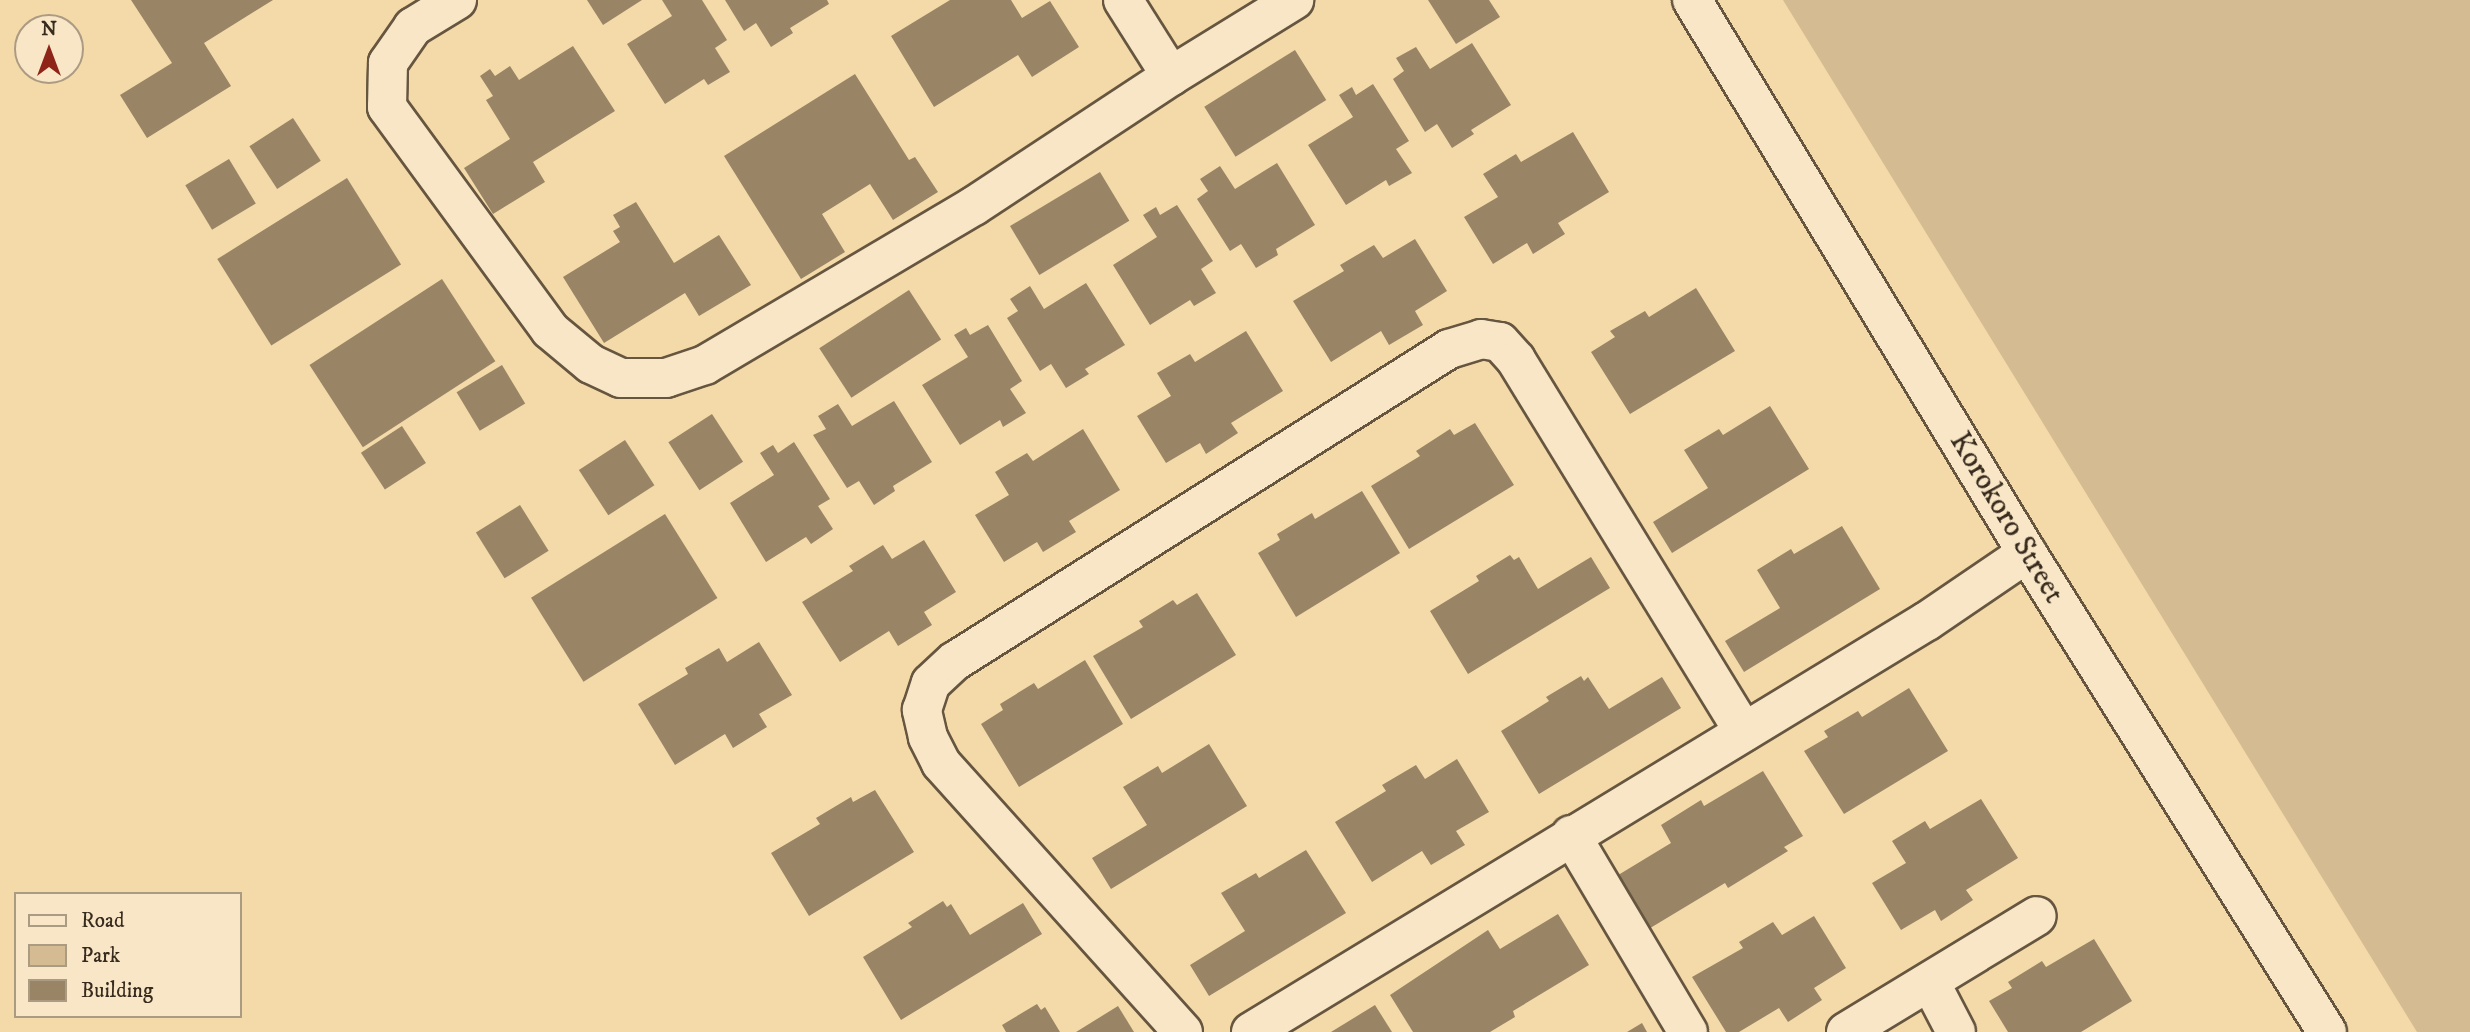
<!DOCTYPE html>
<html>
<head>
<meta charset="utf-8">
<style>
	body { margin:0 }
	#map { position:relative; width:2470px; height:1032px; overflow:hidden; background:#f4d9a9; font-family:"IM FELL DW Pica",serif }
	div>[style] { position:absolute }
	.green>* { inset:0; background:#d4bb91 }
	.building>* { inset:0; background:#998566; transform-origin:0 0 }
	.roads { filter:drop-shadow(2px 0 #665640) drop-shadow(-2px 0 #665640) drop-shadow(0 2px #665640) drop-shadow(0 -2px #665640) }
	.street>* { height:38px; margin:-19px; padding:0 19px; transform-origin:19px; border-radius:19px; background:#f8e6c7 }
	span { translate:-50% -50%; white-space:nowrap; text-align:center; line-height:1.15; -webkit-text-stroke:7px #f8e6c7; paint-order:stroke }
	.street-label { font-size:30px; color:#372b1d }
	.legend { position:absolute; left:14px; top:892px; width:228px; height:126px; box-sizing:border-box; background:#f8e6c7; border:2px solid #ab9b83; margin:0; padding:9px 12px; list-style:none; font-size:21px; color:#372b1d }
	.legend li { display:flex; align-items:center; gap:14px; height:35px }
	.legend b { width:35px; border:2px solid #ab9b83 }
	.north { position:absolute; left:14px; top:14px; width:70px; height:70px; box-sizing:border-box; background:#f8e6c7; border:2px solid #ab9b83; border-radius:50%; rotate:0deg; font-size:19px; font-weight:700; line-height:28px; text-align:center; color:#372b1d }
	.north::after { content:''; display:block; margin:auto; width:24px; height:32px; background:#8f2418; clip-path:polygon(50% 0,100% 100%,50% 72%,0 100%) }
</style>
</head>
<body>
<div id="map">
	<div class="green">
		<i style="clip-path:polygon(1783px 0,2470px 0,2470px 1032px,2417px 1032px)"></i>
	</div>
	<div class="building">
		<i style="clip-path:polygon(131px 0,273px 0,204px 43px,231px 86px,147px 138px,120px 95px,172px 63px)"></i>
		<i style="clip-path:polygon(587px 0,642px 0,603px 25px)"></i>
		<i style="clip-path:polygon(662px 0,702px 0,727px 40px,715px 48px,730px 72px,708px 85px,704px 79px,665px 104px,627px 44px,672px 16px)"></i>
		<i style="clip-path:polygon(725px 0,827px 0,829px 4px,790px 28px,793px 33px,771px 47px,756px 23px,744px 31px)"></i>
		<i style="clip-path:polygon(950px 0,1011px 0,1022px 18px,1050px 1px,1079px 47px,1032px 77px,1018px 55px,934px 107px,891px 36px)"></i>
		<i style="clip-path:polygon(1428px 0,1489px 0,1500px 17px,1456px 44px)"></i>
		<i style="clip-path:polygon(1472px 43px,1511px 105px,1471px 130px,1474px 134px,1452px 148px,1437px 124px,1425px 132px,1393px 79px,1404px 71px,1396px 58px,1416px 47px,1430px 69px)"></i>
		<i style="clip-path:polygon(573px 46px,615px 111px,533px 162px,545px 182px,493px 214px,464px 168px,510px 139px,486px 100px,493px 96px,480px 76px,490px 69px,495px 76px,510px 66px,519px 80px)"></i>
		<i style="left:1295px;top:50px;width:59px;height:107px;rotate:58deg"></i>
		<i style="clip-path:polygon(855px 74px,909px 160px,915px 157px,938px 192px,893px 220px,870px 184px,822px 214px,845px 252px,801px 279px,724px 156px)"></i>
		<i style="clip-path:polygon(1373px 84px,1409px 141px,1396px 149px,1412px 173px,1389px 186px,1386px 180px,1346px 205px,1308px 145px,1353px 117px,1339px 95px,1352px 87px,1356px 95px)"></i>
		<i style="left:293px;top:118px;width:51px;height:52px;rotate:57deg"></i>
		<i style="clip-path:polygon(1573px 132px,1609px 192px,1558px 223px,1565px 234px,1533px 254px,1527px 243px,1493px 264px,1464px 217px,1498px 197px,1483px 174px,1516px 154px,1521px 162px)"></i>
		<i style="left:229px;top:159px;width:52px;height:51px;rotate:59deg"></i>
		<i style="clip-path:polygon(1277px 163px,1315px 225px,1276px 249px,1278px 255px,1256px 268px,1241px 244px,1230px 251px,1197px 199px,1208px 191px,1200px 179px,1220px 166px,1235px 189px)"></i>
		<i style="left:1100px;top:172px;width:57px;height:105px;rotate:59deg"></i>
		<i style="left:347px;top:178px;width:102px;height:153px;rotate:58deg"></i>
		<i style="clip-path:polygon(636px 202px,674px 263px,719px 235px,751px 285px,699px 316px,685px 293px,604px 343px,563px 277px,620px 242px,613px 231px,620px 227px,613px 215px)"></i>
		<i style="clip-path:polygon(1177px 205px,1213px 261px,1201px 269px,1216px 293px,1194px 306px,1190px 300px,1150px 325px,1113px 265px,1157px 237px,1143px 215px,1156px 207px,1160px 215px)"></i>
		<i style="clip-path:polygon(1415px 239px,1447px 291px,1415px 311px,1423px 325px,1389px 345px,1381px 331px,1331px 362px,1293px 301px,1344px 271px,1340px 265px,1374px 245px,1383px 258px)"></i>
		<i style="left:442px;top:279px;width:98px;height:158px;rotate:57deg"></i>
		<i style="clip-path:polygon(1086px 283px,1125px 345px,1085px 369px,1089px 374px,1066px 388px,1051px 364px,1040px 371px,1007px 318px,1018px 311px,1010px 299px,1030px 286px,1044px 309px)"></i>
		<i style="clip-path:polygon(1696px 288px,1735px 351px,1630px 414px,1591px 352px,1615px 337px,1610px 331px,1645px 311px,1649px 317px)"></i>
		<i style="left:909px;top:290px;width:59px;height:107px;rotate:57deg"></i>
		<i style="clip-path:polygon(988px 325px,1022px 381px,1010px 389px,1026px 413px,1003px 427px,1000px 420px,960px 445px,922px 385px,968px 357px,954px 335px,966px 328px,970px 335px)"></i>
		<i style="clip-path:polygon(1246px 331px,1283px 391px,1231px 423px,1238px 433px,1206px 454px,1200px 443px,1166px 463px,1137px 416px,1171px 396px,1157px 373px,1190px 354px,1195px 362px)"></i>
		<i style="left:502px;top:365px;width:45px;height:53px;rotate:59deg"></i>
		<i style="clip-path:polygon(894px 401px,932px 462px,893px 486px,895px 491px,874px 505px,859px 481px,847px 488px,813px 435px,826px 429px,818px 416px,838px 404px,852px 426px)"></i>
		<i style="clip-path:polygon(1770px 406px,1809px 469px,1672px 553px,1653px 522px,1708px 488px,1684px 450px,1719px 429px,1723px 435px)"></i>
		<i style="left:712px;top:414px;width:57px;height:52px;rotate:57deg"></i>
		<i style="clip-path:polygon(1475px 423px,1514px 485px,1409px 549px,1371px 486px,1420px 456px,1416px 451px,1450px 429px,1454px 435px)"></i>
		<i style="left:402px;top:426px;width:44px;height:49px;rotate:57deg"></i>
		<i style="clip-path:polygon(1083px 429px,1120px 490px,1069px 521px,1076px 532px,1043px 552px,1037px 542px,1004px 562px,975px 515px,1009px 495px,995px 472px,1027px 453px,1033px 461px)"></i>
		<i style="left:625px;top:440px;width:54px;height:55px;rotate:57deg"></i>
		<i style="clip-path:polygon(794px 442px,830px 499px,818px 506px,833px 529px,811px 544px,806px 537px,766px 562px,730px 503px,774px 475px,760px 453px,773px 445px,778px 453px)"></i>
		<i style="clip-path:polygon(1362px 491px,1400px 553px,1296px 617px,1258px 553px,1280px 540px,1277px 534px,1312px 513px,1315px 519px)"></i>
		<i style="left:520px;top:505px;width:54px;height:52px;rotate:58deg"></i>
		<i style="left:665px;top:514px;width:99px;height:158px;rotate:58deg"></i>
		<i style="clip-path:polygon(1842px 526px,1880px 589px,1744px 672px,1725px 641px,1780px 608px,1757px 570px,1791px 549px,1794px 554px)"></i>
		<i style="clip-path:polygon(924px 540px,956px 592px,924px 612px,932px 625px,898px 646px,889px 631px,840px 662px,802px 602px,853px 571px,849px 566px,883px 545px,892px 559px)"></i>
		<i style="clip-path:polygon(1510px 555px,1514px 560px,1519px 557px,1538px 589px,1591px 557px,1610px 588px,1468px 674px,1430px 611px,1479px 581px,1476px 576px)"></i>
		<i style="clip-path:polygon(1197px 593px,1236px 655px,1131px 719px,1093px 656px,1143px 627px,1139px 621px,1173px 600px,1177px 605px)"></i>
		<i style="clip-path:polygon(759px 642px,792px 695px,759px 714px,767px 727px,733px 748px,725px 734px,675px 765px,638px 704px,688px 674px,685px 668px,719px 648px,727px 662px)"></i>
		<i style="clip-path:polygon(1085px 660px,1123px 724px,1019px 787px,981px 724px,1003px 710px,1000px 704px,1034px 683px,1038px 689px)"></i>
		<i style="clip-path:polygon(1581px 676px,1584px 681px,1588px 677px,1609px 709px,1662px 677px,1681px 708px,1539px 794px,1501px 731px,1549px 701px,1546px 697px)"></i>
		<i style="clip-path:polygon(1909px 688px,1948px 751px,1844px 814px,1804px 751px,1828px 737px,1824px 731px,1858px 711px,1862px 717px)"></i>
		<i style="clip-path:polygon(1209px 744px,1247px 806px,1111px 889px,1092px 858px,1147px 825px,1123px 787px,1158px 766px,1162px 773px)"></i>
		<i style="clip-path:polygon(1457px 759px,1489px 812px,1456px 831px,1465px 845px,1431px 865px,1422px 851px,1372px 882px,1335px 822px,1386px 791px,1382px 785px,1416px 765px,1425px 779px)"></i>
		<i style="clip-path:polygon(1763px 771px,1803px 836px,1784px 847px,1788px 851px,1728px 888px,1725px 883px,1642px 933px,1610px 880px,1671px 843px,1661px 825px,1701px 800px,1704px 806px)"></i>
		<i style="clip-path:polygon(875px 790px,914px 852px,809px 916px,771px 853px,820px 824px,816px 818px,851px 797px,853px 802px)"></i>
		<i style="clip-path:polygon(1981px 799px,2018px 858px,1966px 890px,1973px 900px,1941px 921px,1935px 910px,1901px 930px,1872px 883px,1906px 863px,1892px 841px,1925px 821px,1930px 829px)"></i>
		<i style="clip-path:polygon(1306px 850px,1346px 913px,1209px 996px,1190px 965px,1245px 931px,1221px 893px,1256px 873px,1259px 878px)"></i>
		<i style="clip-path:polygon(943px 901px,947px 907px,951px 904px,970px 935px,1023px 903px,1042px 934px,901px 1020px,863px 957px,912px 927px,908px 923px)"></i>
		<i style="clip-path:polygon(1558px 914px,1589px 965px,1513px 1011px,1515px 1017px,1490px 1032px,1413px 1032px,1390px 995px,1488px 930px,1500px 949px)"></i>
		<i style="clip-path:polygon(1814px 916px,1846px 968px,1814px 988px,1822px 1000px,1788px 1022px,1779px 1008px,1739px 1032px,1726px 1032px,1692px 977px,1743px 948px,1739px 942px,1773px 922px,1782px 935px)"></i>
		<i style="clip-path:polygon(2094px 939px,2132px 1001px,2081px 1032px,2008px 1032px,1989px 1001px,2012px 988px,2008px 982px,2042px 961px,2046px 967px)"></i>
		<i style="clip-path:polygon(1037px 1004px,1041px 1010px,1045px 1007px,1060px 1032px,1006px 1032px,1002px 1025px)"></i>
		<i style="clip-path:polygon(1375px 1005px,1392px 1032px,1331px 1032px)"></i>
		<i style="clip-path:polygon(1118px 1006px,1134px 1032px,1076px 1032px)"></i>
		<i style="clip-path:polygon(1642px 1023px,1647px 1032px,1627px 1032px)"></i>
	</div>
	<div class="roads">
		<div class="street">
			<i style="left:457px;top:0;width:52px;rotate:148.5deg"></i>
			<i style="left:413px;top:27px;width:44px;rotate:124.8deg"></i>
			<i style="left:388px;top:63px;width:44px;rotate:91.3deg"></i>
			<i style="left:387px;top:107px;width:276px;rotate:53.8deg"></i>
			<i style="left:550px;top:330px;width:53px;rotate:39.7deg"></i>
			<i style="left:591px;top:364px;width:33px;rotate:25deg"></i>
			<i style="left:621px;top:378px;width:45px"></i>
			<i style="left:666px;top:378px;width:41px;rotate:-18.4deg"></i>
			<i style="left:705px;top:365px;width:312px;rotate:-30.6deg"></i>
			<i style="left:974px;top:206px;width:236px;rotate:-33.4deg"></i>
			<i style="left:1171px;top:76px;width:145px;rotate:-31.7deg"></i>
			<i style="left:1123px;top:0;width:90px;rotate:57.7deg"></i>
			<i style="left:1692px;top:0;width:647px;rotate:58.79deg"></i>
			<i style="left:2027px;top:553px;width:565px;rotate:57.94deg"></i>
			<i style="left:1571px;top:835px;width:229px;rotate:59.3deg"></i>
			<i style="left:1930px;top:982px;width:56px;rotate:62.5deg"></i>
			<i style="left:1183px;top:1032px;width:362px;rotate:-132deg"></i>
			<i style="left:941px;top:763px;width:29px;rotate:-117deg"></i>
			<i style="left:928px;top:737px;width:28px;rotate:-103deg"></i>
			<i style="left:922px;top:710px;width:28px;rotate:-72deg"></i>
			<i style="left:931px;top:683px;width:33px;rotate:-43deg"></i>
			<i style="left:955px;top:661px;width:584px;rotate:-32.28deg"></i>
			<i style="left:1449px;top:349px;width:34px;rotate:-17deg"></i>
			<i style="left:1481px;top:339px;width:19px;rotate:9deg"></i>
			<i style="left:1500px;top:342px;width:24px;rotate:48deg"></i>
			<i style="left:1516px;top:360px;width:436px;rotate:58.5deg"></i>
			<i style="left:1251px;top:1032px;width:791px;rotate:-31.3deg"></i>
			<i style="left:1927px;top:621px;width:121px;rotate:-34.2deg"></i>
			<i style="left:1846px;top:1032px;width:223px;rotate:-31.3deg"></i>
		</div>
	</div>
	<div class="street-label">
		<span style="left:2006px;top:518px;rotate:59deg">Korokoro Street</span>
	</div>
	<ul class="legend">
	<li><b style="height:9px;background:#f8e6c7"></b>Road</li>
	<li><b style="height:19px;background:#d4bb91"></b>Park</li>
	<li><b style="height:19px;background:#998566"></b>Building</li>
	</ul>
	<div class="north">N</div>
</div>
</body>
</html>
